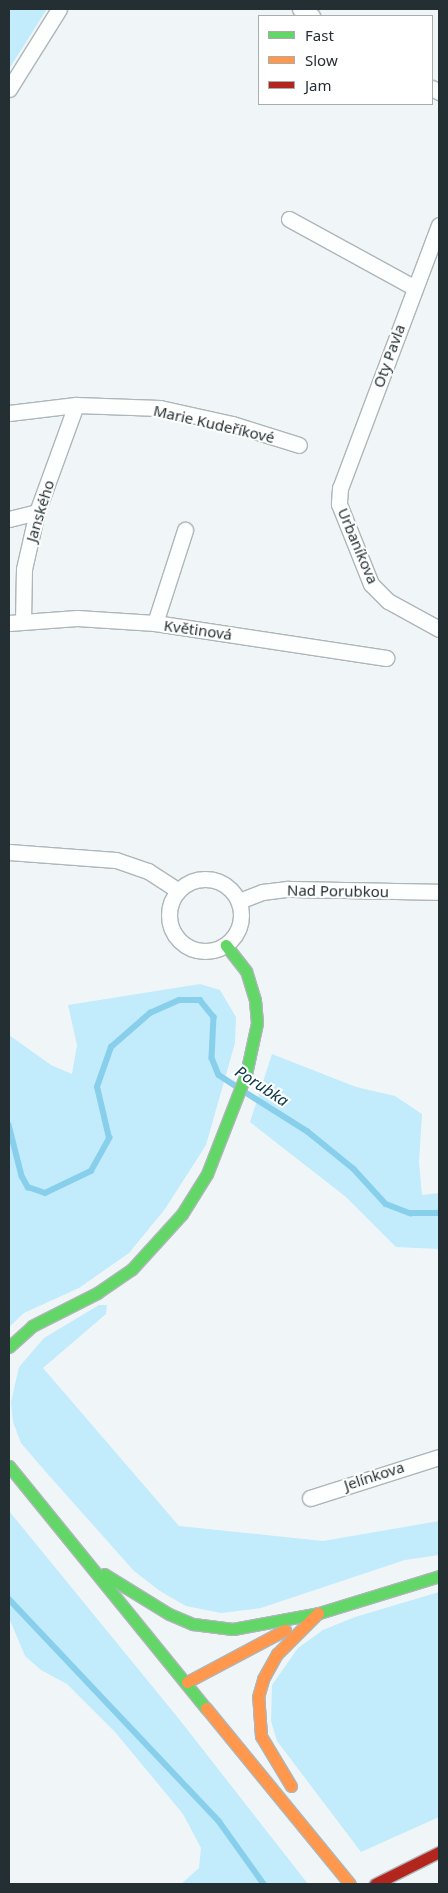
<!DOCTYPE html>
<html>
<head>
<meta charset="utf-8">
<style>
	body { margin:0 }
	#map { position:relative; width:448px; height:1893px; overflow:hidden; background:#f0f6f8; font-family:"Noto Sans",sans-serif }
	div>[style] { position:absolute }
	.green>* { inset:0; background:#c2ebfc }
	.stream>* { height:5.5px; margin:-2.75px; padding:0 2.75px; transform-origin:2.75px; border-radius:2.75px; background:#88cfeb }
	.roads { filter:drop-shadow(1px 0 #aeb6b9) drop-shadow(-1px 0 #aeb6b9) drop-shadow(0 1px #aeb6b9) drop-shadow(0 -1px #aeb6b9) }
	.street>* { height:15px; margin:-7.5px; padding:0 7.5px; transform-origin:7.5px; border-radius:7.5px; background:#fdfefe }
	.street>.ring { margin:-7.5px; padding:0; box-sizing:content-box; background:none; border:15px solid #fdfefe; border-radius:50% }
	.fast>* { height:11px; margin:-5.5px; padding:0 5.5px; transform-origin:5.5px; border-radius:5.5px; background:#63d668 }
	.slow>* { height:11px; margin:-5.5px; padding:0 5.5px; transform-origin:5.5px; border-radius:5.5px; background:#ff974d }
	.jam>* { height:11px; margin:-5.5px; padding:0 5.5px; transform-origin:5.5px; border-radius:5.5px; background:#b3261e }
	span { translate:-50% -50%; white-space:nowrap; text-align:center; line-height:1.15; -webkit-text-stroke:4px #fff; paint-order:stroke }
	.street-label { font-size:15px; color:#242f33 }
	.water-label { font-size:16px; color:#083646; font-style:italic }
	.frame { position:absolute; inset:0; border:10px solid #242f33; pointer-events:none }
	.legend { position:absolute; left:258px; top:15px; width:175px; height:90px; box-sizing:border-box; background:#fff; border:1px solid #a7acad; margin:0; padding:6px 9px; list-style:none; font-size:15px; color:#242f33 }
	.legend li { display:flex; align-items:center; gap:10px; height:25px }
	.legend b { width:25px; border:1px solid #a7acad }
</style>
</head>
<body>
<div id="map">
	<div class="green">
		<i style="clip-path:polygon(9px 9px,47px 9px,9px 69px)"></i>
		<i style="clip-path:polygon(200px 984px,220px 990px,236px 1017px,235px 1043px,206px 1145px,165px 1209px,129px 1253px,79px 1288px,24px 1313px,9px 1327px,9px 1035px,51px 1065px,72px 1074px,77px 1045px,68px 1005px)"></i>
		<i style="clip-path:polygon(272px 1054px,356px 1087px,395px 1096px,422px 1114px,419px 1162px,422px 1195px,439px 1193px,439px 1249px,396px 1247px,346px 1197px,250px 1122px)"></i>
		<i style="clip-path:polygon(99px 1305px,107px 1305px,106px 1314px,43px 1368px,179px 1526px,323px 1541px,439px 1521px,439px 1555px,405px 1560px,261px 1608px,221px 1613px,186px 1606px,160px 1591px,134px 1571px,45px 1471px,21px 1443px,13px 1422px,11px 1402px,19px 1367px,44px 1338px)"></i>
		<i style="clip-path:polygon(9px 1511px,179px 1719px,308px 1884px,181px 1884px,199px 1868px,201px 1848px,183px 1814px,115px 1732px,67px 1684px,41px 1670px,25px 1656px,9px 1618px)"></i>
		<i style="clip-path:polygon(439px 1592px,439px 1817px,361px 1852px,277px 1741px,271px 1721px,272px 1685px,298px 1648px,323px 1630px,355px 1617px)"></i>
	</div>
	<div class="stream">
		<i style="left:245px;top:1092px;width:73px;rotate:32.2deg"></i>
		<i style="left:307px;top:1131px;width:60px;rotate:39deg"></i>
		<i style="left:354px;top:1169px;width:47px;rotate:47.6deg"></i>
		<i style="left:386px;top:1204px;width:26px;rotate:21deg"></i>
		<i style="left:410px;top:1213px;width:29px"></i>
		<i style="left:9px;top:1125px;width:53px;rotate:75.7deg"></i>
		<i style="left:22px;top:1176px;width:13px;rotate:61deg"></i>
		<i style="left:28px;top:1187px;width:18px;rotate:19deg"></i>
		<i style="left:45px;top:1193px;width:51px;rotate:-25.6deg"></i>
		<i style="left:91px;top:1171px;width:38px;rotate:-61deg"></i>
		<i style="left:109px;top:1138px;width:52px;rotate:-103.2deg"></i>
		<i style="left:97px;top:1087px;width:42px;rotate:-70.7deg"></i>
		<i style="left:111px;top:1047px;width:52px;rotate:-41.1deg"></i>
		<i style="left:150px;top:1013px;width:32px;rotate:-24deg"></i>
		<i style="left:179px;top:1000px;width:21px"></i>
		<i style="left:200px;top:1000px;width:22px;rotate:51deg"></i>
		<i style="left:214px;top:1017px;width:41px;rotate:92.8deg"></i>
		<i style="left:212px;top:1058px;width:18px;rotate:68deg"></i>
		<i style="left:219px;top:1075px;width:20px;rotate:33deg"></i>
		<i style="left:9px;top:1599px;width:306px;rotate:46.6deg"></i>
		<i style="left:219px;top:1821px;width:77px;rotate:54.5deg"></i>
	</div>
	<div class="roads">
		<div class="street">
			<i style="left:300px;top:9px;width:14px;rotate:30deg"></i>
			<i style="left:432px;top:88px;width:8px;rotate:30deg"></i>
			<i style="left:9px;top:89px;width:94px;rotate:-58deg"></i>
			<i style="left:289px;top:219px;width:144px;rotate:28.7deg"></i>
			<i style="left:439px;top:225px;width:281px;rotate:110.6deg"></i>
			<i style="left:340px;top:488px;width:16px;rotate:94deg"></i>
			<i style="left:339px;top:504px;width:86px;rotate:68.2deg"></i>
			<i style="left:371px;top:584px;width:24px;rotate:45deg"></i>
			<i style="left:388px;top:601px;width:58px;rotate:28.8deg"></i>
			<i style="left:9px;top:413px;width:67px;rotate:-6.8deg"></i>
			<i style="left:76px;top:405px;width:84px;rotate:2deg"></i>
			<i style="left:160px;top:408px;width:74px;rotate:12.5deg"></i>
			<i style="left:232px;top:424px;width:70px;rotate:17.4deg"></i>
			<i style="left:9px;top:519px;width:29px;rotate:-14deg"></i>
			<i style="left:23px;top:621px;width:52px;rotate:-88.9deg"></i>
			<i style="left:24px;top:569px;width:58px;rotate:-77.2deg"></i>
			<i style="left:37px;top:512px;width:114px;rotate:-70deg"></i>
			<i style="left:9px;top:623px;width:68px;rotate:-4.2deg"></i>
			<i style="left:77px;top:618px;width:78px;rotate:3.7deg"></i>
			<i style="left:155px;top:623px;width:234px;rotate:8.6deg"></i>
			<i style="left:155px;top:623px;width:98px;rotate:-72.1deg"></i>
			<i style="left:9px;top:852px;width:107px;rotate:4.3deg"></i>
			<i style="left:116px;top:860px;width:34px;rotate:19deg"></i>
			<i style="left:148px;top:871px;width:35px;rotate:33deg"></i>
			<i class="ring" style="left:169px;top:879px;width:57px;height:57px"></i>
			<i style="left:239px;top:901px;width:25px;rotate:-21deg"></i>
			<i style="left:262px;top:892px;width:26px;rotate:-7deg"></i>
			<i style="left:288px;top:889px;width:151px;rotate:1.1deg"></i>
			<i style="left:310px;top:1498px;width:135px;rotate:-17.6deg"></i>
		</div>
		<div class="fast">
			<i style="left:9px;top:1347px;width:31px;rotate:-42deg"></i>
			<i style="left:32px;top:1326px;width:73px;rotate:-26.9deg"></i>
			<i style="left:97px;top:1293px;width:42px;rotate:-34.4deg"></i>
			<i style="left:132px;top:1269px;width:74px;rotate:-47.7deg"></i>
			<i style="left:182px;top:1214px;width:47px;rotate:-58deg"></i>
			<i style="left:207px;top:1174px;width:107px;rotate:-68.7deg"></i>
			<i style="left:246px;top:1074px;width:52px;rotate:-77.8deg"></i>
			<i style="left:257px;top:1023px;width:23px;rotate:-95deg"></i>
			<i style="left:255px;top:1000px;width:30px;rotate:-107deg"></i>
			<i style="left:246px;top:971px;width:33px;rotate:-128deg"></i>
			<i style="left:9px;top:1466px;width:312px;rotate:50.9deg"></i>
			<i style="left:104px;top:1574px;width:76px;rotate:31.6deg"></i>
			<i style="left:169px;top:1614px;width:26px;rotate:23deg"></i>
			<i style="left:193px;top:1624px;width:40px;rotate:7.1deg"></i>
			<i style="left:233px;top:1629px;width:87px;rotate:-10.5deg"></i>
			<i style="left:319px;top:1613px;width:126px;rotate:-17.1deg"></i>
		</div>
		<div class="slow">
			<i style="left:187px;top:1682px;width:111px;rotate:-28deg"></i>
			<i style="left:206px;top:1708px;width:227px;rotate:50.7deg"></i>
			<i style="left:291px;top:1786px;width:58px;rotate:-121deg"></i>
			<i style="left:261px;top:1736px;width:39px;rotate:-94deg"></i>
			<i style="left:258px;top:1697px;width:19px;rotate:-74deg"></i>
			<i style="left:263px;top:1679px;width:29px;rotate:-61deg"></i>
			<i style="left:277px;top:1654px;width:58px;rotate:-45deg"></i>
		</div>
		<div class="jam">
			<i style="left:375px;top:1884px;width:72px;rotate:-26.6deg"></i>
		</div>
	</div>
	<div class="street-label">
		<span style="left:389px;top:356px;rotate:-70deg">Oty Pavla</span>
		<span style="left:214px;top:424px;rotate:13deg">Marie Kudeříkové</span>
		<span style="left:40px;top:511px;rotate:-73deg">Janského</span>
		<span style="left:358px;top:546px;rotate:67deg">Urbaníkova</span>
		<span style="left:198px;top:630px;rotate:8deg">Květinová</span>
		<span style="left:338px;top:891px;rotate:1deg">Nad Porubkou</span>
		<span style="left:374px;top:1476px;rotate:-18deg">Jelínkova</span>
	</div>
	<div class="water-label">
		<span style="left:262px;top:1086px;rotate:33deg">Porubka</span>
	</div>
	<div class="frame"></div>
	<ul class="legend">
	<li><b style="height:6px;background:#63d668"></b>Fast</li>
	<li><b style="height:6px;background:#ff974d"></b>Slow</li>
	<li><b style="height:6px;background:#b3261e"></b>Jam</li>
	</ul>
</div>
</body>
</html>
